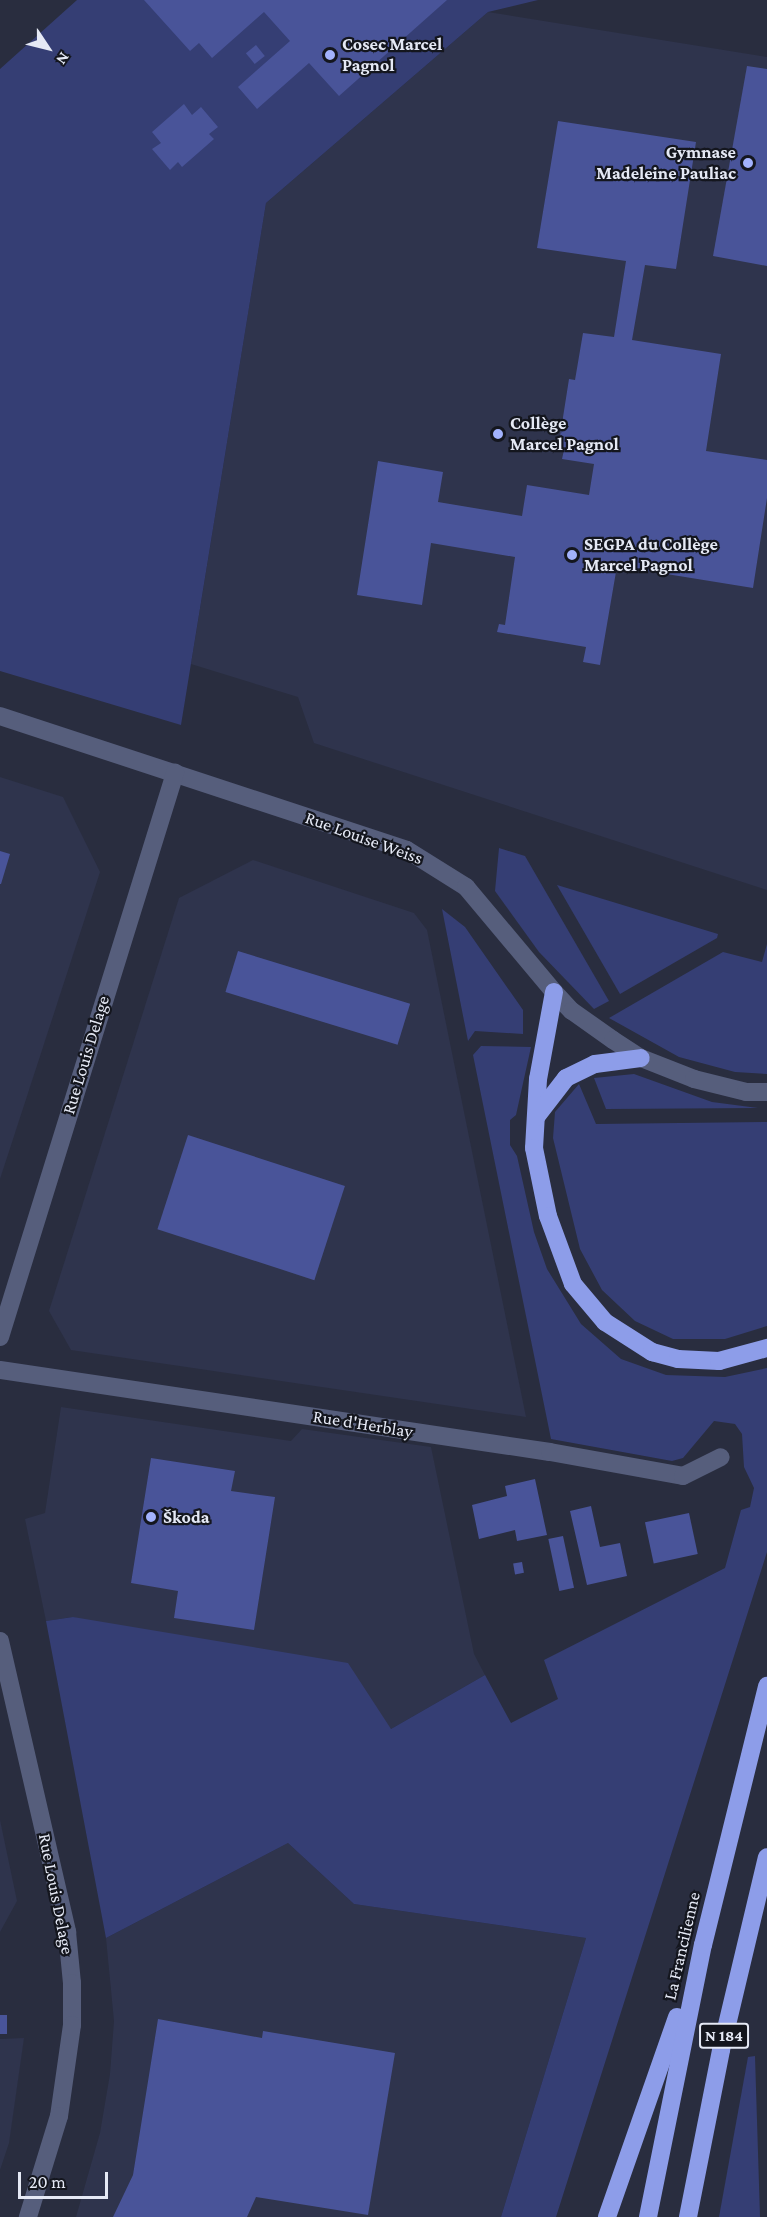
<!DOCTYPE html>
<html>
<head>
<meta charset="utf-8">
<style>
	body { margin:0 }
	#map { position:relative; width:767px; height:2217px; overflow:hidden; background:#292d3f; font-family:"Crimson Pro",serif }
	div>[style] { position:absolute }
	.built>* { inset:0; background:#2f344d }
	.green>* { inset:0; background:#353e74 }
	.building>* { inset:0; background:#495499; transform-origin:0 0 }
	.street>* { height:18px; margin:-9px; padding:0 9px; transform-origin:9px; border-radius:9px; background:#565e7c }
	.highway>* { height:18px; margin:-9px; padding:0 9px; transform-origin:9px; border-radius:9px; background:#8d9de9 }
	.dots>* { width:16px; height:16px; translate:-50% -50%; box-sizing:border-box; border:3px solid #14161e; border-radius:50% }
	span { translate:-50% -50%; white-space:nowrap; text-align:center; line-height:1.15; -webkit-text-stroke:4.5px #14161e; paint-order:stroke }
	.shield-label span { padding:2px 4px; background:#14161e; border:2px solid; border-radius:4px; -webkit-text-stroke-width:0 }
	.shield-label { font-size:16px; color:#e5e9f5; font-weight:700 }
	.poi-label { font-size:18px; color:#e5e9f5; font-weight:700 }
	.left { translate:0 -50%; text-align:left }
	.right { translate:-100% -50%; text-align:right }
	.street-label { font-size:18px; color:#e5e9f5 }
	.north { position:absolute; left:18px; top:18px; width:60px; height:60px; -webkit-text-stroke:4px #14161e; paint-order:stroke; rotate:125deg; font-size:16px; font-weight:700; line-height:24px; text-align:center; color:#e5e9f5 }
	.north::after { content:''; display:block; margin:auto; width:21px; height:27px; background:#e5e9f5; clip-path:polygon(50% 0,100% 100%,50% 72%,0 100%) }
	.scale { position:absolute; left:18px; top:2172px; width:90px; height:27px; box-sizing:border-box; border:3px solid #e5e9f5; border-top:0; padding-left:8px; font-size:18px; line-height:21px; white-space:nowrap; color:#e5e9f5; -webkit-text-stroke:4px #14161e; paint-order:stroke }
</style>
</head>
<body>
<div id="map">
	<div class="built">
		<i style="clip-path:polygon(488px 12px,767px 57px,767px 890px,314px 743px,298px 697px,191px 664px,266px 203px)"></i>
		<i style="clip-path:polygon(0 777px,63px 797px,100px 872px,0 1179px)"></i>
		<i style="clip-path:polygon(253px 860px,414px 913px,427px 930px,526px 1417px,71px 1350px,49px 1311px,179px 898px)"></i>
		<i style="clip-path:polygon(61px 1407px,291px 1441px,302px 1429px,431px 1447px,474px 1654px,485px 1675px,391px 1729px,73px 1617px,46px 1621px,25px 1519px,45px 1513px)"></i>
		<i style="clip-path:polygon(0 1820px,17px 1901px,0 1932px)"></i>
		<i style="clip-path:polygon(288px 1843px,354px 1904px,586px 1938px,501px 2217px,76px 2217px,100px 2133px,110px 2074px,114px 2021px,106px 1938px)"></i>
		<i style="clip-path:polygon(24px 2038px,9px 2143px,0 2170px,0 2039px)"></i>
	</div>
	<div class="green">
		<i style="clip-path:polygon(77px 0,538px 0,488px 12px,266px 203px,181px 725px,0 671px,0 69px)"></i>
		<i style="clip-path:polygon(499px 848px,525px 856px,609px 1001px,594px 1009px,539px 952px,495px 891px)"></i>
		<i style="clip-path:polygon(557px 885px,718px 934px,717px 938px,620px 994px)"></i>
		<i style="clip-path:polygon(442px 909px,465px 927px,523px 1010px,523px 1034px,475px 1031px,468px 1041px)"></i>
		<i style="clip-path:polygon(767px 944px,767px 1074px,735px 1072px,679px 1057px,609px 1018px,723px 952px,762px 962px)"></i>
		<i style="clip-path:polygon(481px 1046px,531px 1047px,516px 1115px,510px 1120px,510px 1145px,517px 1156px,534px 1232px,547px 1269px,581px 1324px,621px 1359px,666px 1375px,725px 1377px,767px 1368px,767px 1552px,556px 2217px,501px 2217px,586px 1938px,354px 1904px,288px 1843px,106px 1938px,46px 1621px,73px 1617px,348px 1663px,391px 1729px,485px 1675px,511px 1723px,558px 1699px,544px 1660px,725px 1568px,741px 1510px,750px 1507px,754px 1488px,744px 1467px,742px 1434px,735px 1424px,714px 1421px,683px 1458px,672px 1461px,551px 1439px,473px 1055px)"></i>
		<i style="clip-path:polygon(634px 1074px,712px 1102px,758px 1108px,606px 1109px,594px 1078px)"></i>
		<i style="clip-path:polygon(579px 1084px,596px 1124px,767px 1122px,767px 1326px,725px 1339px,673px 1339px,635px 1321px,602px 1290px,580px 1249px,553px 1138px,555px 1112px)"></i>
		<i style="clip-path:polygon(755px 2056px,760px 2217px,719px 2217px,748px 2057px)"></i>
	</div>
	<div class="building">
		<i style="clip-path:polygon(144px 0,447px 0,339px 96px,309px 63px,257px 109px,238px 87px,290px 41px,264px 12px,212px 58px,199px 43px,190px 51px)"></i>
		<i style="left:256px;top:45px;width:14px;height:13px;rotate:51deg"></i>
		<i style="clip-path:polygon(747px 66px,767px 69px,767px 266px,713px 256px)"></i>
		<i style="clip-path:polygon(184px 104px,192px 115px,201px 107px,218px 127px,209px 134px,214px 139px,182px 167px,178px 162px,170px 170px,152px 149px,161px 143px,152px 132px)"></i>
		<i style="clip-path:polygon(558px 121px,696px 142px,676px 269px,645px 265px,632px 340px,721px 354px,706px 451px,767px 460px,767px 498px,753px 588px,617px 566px,600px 665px,583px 662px,586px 647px,497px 632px,499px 624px,505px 625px,515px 557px,431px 543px,422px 605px,357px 595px,378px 461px,443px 472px,438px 502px,522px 516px,527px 485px,589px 495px,594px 464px,562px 459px,564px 450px,558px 449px,569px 379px,575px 380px,583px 333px,614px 337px,626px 261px,537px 248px)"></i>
		<i style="clip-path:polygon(0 851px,10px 854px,1px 884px,0 884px)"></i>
		<i style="left:238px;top:951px;width:180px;height:43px;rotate:17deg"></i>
		<i style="left:188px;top:1135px;width:165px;height:99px;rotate:18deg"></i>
		<i style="clip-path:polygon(151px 1458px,235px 1471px,231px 1491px,275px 1497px,254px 1630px,174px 1618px,178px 1591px,131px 1583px)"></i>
		<i style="clip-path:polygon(535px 1479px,547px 1535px,517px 1541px,515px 1530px,479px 1539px,472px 1505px,507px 1496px,505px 1486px)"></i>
		<i style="clip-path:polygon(591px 1506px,600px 1547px,620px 1543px,627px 1576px,587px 1585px,570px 1511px)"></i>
		<i style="left:689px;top:1513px;width:42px;height:45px;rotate:78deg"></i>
		<i style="left:563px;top:1536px;width:53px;height:15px;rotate:78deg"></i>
		<i style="left:522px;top:1562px;width:11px;height:9px;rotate:80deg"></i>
		<i style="left:0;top:2015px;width:7px;height:19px"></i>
		<i style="clip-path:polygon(158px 2019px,262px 2038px,263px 2031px,395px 2053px,368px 2215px,256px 2197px,247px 2217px,113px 2217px,133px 2175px)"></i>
	</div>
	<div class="street">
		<i style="left:0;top:716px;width:428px;rotate:18.2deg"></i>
		<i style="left:407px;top:850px;width:70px;rotate:32.1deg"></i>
		<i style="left:466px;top:887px;width:137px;rotate:50deg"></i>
		<i style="left:554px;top:992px;width:26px;rotate:47deg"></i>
		<i style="left:572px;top:1011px;width:50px;rotate:35.3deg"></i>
		<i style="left:613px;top:1040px;width:33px;rotate:33deg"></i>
		<i style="left:641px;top:1058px;width:57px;rotate:21.6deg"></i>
		<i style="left:694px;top:1079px;width:54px;rotate:14deg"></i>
		<i style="left:746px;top:1092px;width:21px"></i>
		<i style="left:0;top:1337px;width:591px;rotate:-72.76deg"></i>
		<i style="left:0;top:1370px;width:556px;rotate:8.48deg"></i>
		<i style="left:550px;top:1452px;width:135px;rotate:10.2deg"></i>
		<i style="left:683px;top:1476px;width:42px;rotate:-26.6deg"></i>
		<i style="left:0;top:1641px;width:299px;rotate:77deg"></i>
		<i style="left:67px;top:1932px;width:51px;rotate:84.4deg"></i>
		<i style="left:72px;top:1983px;width:42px;rotate:90deg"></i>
		<i style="left:72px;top:2025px;width:92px;rotate:98.1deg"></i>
		<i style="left:59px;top:2116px;width:106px;rotate:107.1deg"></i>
	</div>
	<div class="highway">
		<i style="left:554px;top:992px;width:88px;rotate:100.4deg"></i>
		<i style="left:538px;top:1079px;width:69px;rotate:93.3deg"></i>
		<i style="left:534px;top:1148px;width:69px;rotate:78.4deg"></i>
		<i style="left:548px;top:1216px;width:72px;rotate:69.8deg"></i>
		<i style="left:573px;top:1284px;width:50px;rotate:49.9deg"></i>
		<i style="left:605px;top:1322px;width:56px;rotate:32.6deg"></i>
		<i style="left:652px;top:1352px;width:27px;rotate:15deg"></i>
		<i style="left:678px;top:1359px;width:41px;rotate:2.8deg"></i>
		<i style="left:719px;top:1361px;width:50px;rotate:-15.2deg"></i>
		<i style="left:536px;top:1117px;width:49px;rotate:-52.4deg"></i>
		<i style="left:566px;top:1078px;width:32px;rotate:-26deg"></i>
		<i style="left:595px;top:1064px;width:46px;rotate:-7.4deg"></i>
		<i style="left:607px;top:2217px;width:212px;rotate:-70.7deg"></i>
		<i style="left:648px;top:2217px;width:278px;rotate:-78.6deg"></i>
		<i style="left:703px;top:1945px;width:267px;rotate:-76.1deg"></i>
		<i style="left:688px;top:2217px;width:170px;rotate:-78.8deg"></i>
		<i style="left:721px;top:2050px;width:198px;rotate:-76.6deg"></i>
	</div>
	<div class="dots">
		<i style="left:330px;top:55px;background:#a2b2fd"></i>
		<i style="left:748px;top:163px;background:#a2b2fd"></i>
		<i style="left:498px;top:434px;background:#a2b2fd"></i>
		<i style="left:572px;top:555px;background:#a2b2fd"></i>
		<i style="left:151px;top:1517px;background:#a2b2fd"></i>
	</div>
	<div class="shield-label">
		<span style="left:724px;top:2036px">N 184</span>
	</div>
	<div class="poi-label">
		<span class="left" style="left:342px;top:55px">Cosec Marcel<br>Pagnol</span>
		<span class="right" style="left:736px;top:163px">Gymnase<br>Madeleine Pauliac</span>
		<span class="left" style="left:510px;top:434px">Collège<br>Marcel Pagnol</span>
		<span class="left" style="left:584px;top:555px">SEGPA du Collège<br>Marcel Pagnol</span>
		<span class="left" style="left:163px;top:1517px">Škoda</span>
	</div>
	<div class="street-label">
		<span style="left:364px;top:838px;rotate:20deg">Rue Louise Weiss</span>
		<span style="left:86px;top:1055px;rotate:-73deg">Rue Louis Delage</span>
		<span style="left:363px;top:1424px;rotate:9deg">Rue d'Herblay</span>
		<span style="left:56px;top:1894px;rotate:79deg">Rue Louis Delage</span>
		<span style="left:682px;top:1946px;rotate:-77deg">La Francilienne</span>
	</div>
	<div class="north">N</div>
	<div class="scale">20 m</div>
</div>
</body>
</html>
